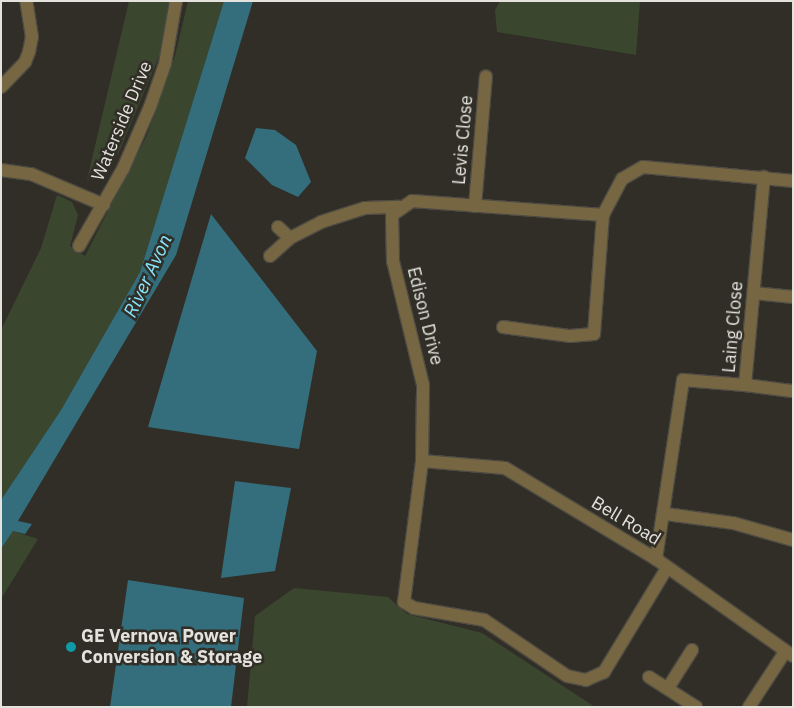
<!DOCTYPE html>
<html>
<head>
<meta charset="utf-8">
<style>
	body { margin:0 }
	#map { position:relative; width:794px; height:708px; overflow:hidden; background:#302e26; font-family:"IBM Plex Sans",sans-serif }
	div>[style] { position:absolute }
	.green>* { inset:0; background:#3b462f }
	.water>* { inset:0; background:#346e7d }
	.roads { filter:drop-shadow(1px 0 #4d4b43) drop-shadow(-1px 0 #4d4b43) drop-shadow(0 1px #4d4b43) drop-shadow(0 -1px #4d4b43) }
	.minor>* { height:12px; margin:-6px; padding:0 6px; transform-origin:6px; border-radius:6px; background:#776642 }
	.dots>* { width:14px; height:14px; translate:-50% -50%; box-sizing:border-box; border:2px solid #302e26; border-radius:50% }
	span { translate:-50% -50%; white-space:nowrap; text-align:center; line-height:1.15; -webkit-text-stroke:5px #302e26; paint-order:stroke }
	.street-label { font-size:18px; color:#e4e2dd }
	.poi-label { font-size:18px; color:#e4e2dd; font-weight:700 }
	.left { translate:0 -50%; text-align:left }
	.water-label { font-size:19px; color:#87e5fe; font-style:italic }
	.frame { position:absolute; inset:0; border:2px solid #e4e2dd; pointer-events:none }
</style>
</head>
<body>
<div id="map">
	<div class="green">
		<i style="clip-path:polygon(129px 1px,169px 1px,165px 42px,119px 152px,99px 177px,87px 180px)"></i>
		<i style="clip-path:polygon(188px 1px,224px 1px,140px 272px,61px 410px,1px 500px,1px 330px,41px 248px,57px 195px,72px 202px,78px 215px,70px 246px,85px 256px,147px 135px,175px 56px)"></i>
		<i style="clip-path:polygon(500px 1px,640px 1px,636px 55px,497px 32px,495px 10px)"></i>
		<i style="clip-path:polygon(13px 531px,38px 539px,1px 599px,1px 549px)"></i>
		<i style="clip-path:polygon(294px 588px,388px 597px,407px 614px,482px 633px,595px 707px,247px 707px,255px 616px)"></i>
	</div>
	<div class="water">
		<i style="clip-path:polygon(224px 1px,253px 1px,176px 255px,18px 521px,32px 524px,25px 534px,13px 531px,1px 549px,1px 500px,61px 410px,140px 272px)"></i>
		<i style="clip-path:polygon(256px 128px,275px 130px,296px 145px,311px 182px,298px 197px,272px 185px,245px 158px)"></i>
		<i style="clip-path:polygon(211px 214px,317px 351px,299px 449px,148px 427px)"></i>
		<i style="clip-path:polygon(235px 481px,291px 488px,275px 571px,221px 578px)"></i>
		<i style="clip-path:polygon(128px 580px,244px 598px,231px 707px,110px 707px)"></i>
	</div>
	<div class="roads">
		<div class="minor">
			<i style="left:1px;top:87px;width:35px;rotate:-46deg"></i>
			<i style="left:25px;top:62px;width:11px;rotate:-68deg"></i>
			<i style="left:29px;top:52px;width:15px;rotate:-79deg"></i>
			<i style="left:32px;top:37px;width:36px;rotate:-99deg"></i>
			<i style="left:1px;top:170px;width:30px;rotate:8deg"></i>
			<i style="left:31px;top:174px;width:79px;rotate:23deg"></i>
			<i style="left:475px;top:206px;width:130px;rotate:-85.2deg"></i>
			<i style="left:278px;top:227px;width:16px;rotate:43deg"></i>
			<i style="left:79px;top:246px;width:89px;rotate:-60.3deg"></i>
			<i style="left:123px;top:169px;width:68px;rotate:-66.5deg"></i>
			<i style="left:150px;top:107px;width:46px;rotate:-70.8deg"></i>
			<i style="left:165px;top:64px;width:64px;rotate:-80.1deg"></i>
			<i style="left:270px;top:256px;width:27px;rotate:-42deg"></i>
			<i style="left:290px;top:238px;width:35px;rotate:-27deg"></i>
			<i style="left:321px;top:222px;width:46px;rotate:-17.7deg"></i>
			<i style="left:365px;top:208px;width:34px;rotate:-2deg"></i>
			<i style="left:754px;top:293px;width:39px;rotate:6deg"></i>
			<i style="left:503px;top:327px;width:68px;rotate:7.7deg"></i>
			<i style="left:570px;top:336px;width:24px;rotate:-5deg"></i>
			<i style="left:594px;top:334px;width:119px;rotate:-85.7deg"></i>
			<i style="left:745px;top:385px;width:47px;rotate:7.3deg"></i>
			<i style="left:422px;top:461px;width:83px;rotate:4.8deg"></i>
			<i style="left:505px;top:468px;width:176px;rotate:31.1deg"></i>
			<i style="left:656px;top:559px;width:168px;rotate:35.3deg"></i>
			<i style="left:666px;top:514px;width:68px;rotate:7.7deg"></i>
			<i style="left:733px;top:523px;width:62px;rotate:15.8deg"></i>
			<i style="left:656px;top:559px;width:181px;rotate:-81.4deg"></i>
			<i style="left:683px;top:380px;width:62px;rotate:4.6deg"></i>
			<i style="left:745px;top:385px;width:209px;rotate:-84.8deg"></i>
			<i style="left:667px;top:568px;width:122px;rotate:121.2deg"></i>
			<i style="left:604px;top:672px;width:20px;rotate:156deg"></i>
			<i style="left:586px;top:680px;width:19px;rotate:-168deg"></i>
			<i style="left:567px;top:676px;width:100px;rotate:-146deg"></i>
			<i style="left:484px;top:620px;width:71px;rotate:-170.3deg"></i>
			<i style="left:414px;top:608px;width:12px;rotate:-149deg"></i>
			<i style="left:404px;top:602px;width:142px;rotate:-82.7deg"></i>
			<i style="left:422px;top:461px;width:76px;rotate:-89.2deg"></i>
			<i style="left:423px;top:385px;width:128px;rotate:-103.6deg"></i>
			<i style="left:393px;top:261px;width:46px;rotate:-91.2deg"></i>
			<i style="left:392px;top:215px;width:24px;rotate:-35deg"></i>
			<i style="left:412px;top:201px;width:192px;rotate:4.2deg"></i>
			<i style="left:603px;top:215px;width:41px;rotate:-62.2deg"></i>
			<i style="left:622px;top:179px;width:24px;rotate:-30deg"></i>
			<i style="left:643px;top:167px;width:151px;rotate:5.3deg"></i>
			<i style="left:649px;top:677px;width:56px;rotate:32.6deg"></i>
			<i style="left:668px;top:688px;width:45px;rotate:-57.7deg"></i>
			<i style="left:749px;top:707px;width:66px;rotate:-56.8deg"></i>
		</div>
	</div>
	<div class="dots">
		<i style="left:71px;top:647px;background:#0f9aa8"></i>
	</div>
	<div class="street-label">
		<span style="left:122px;top:121px;rotate:-67deg">Waterside Drive</span>
		<span style="left:463px;top:140px;rotate:-85deg">Levis Close</span>
		<span style="left:425px;top:316px;rotate:76deg">Edison Drive</span>
		<span style="left:733px;top:327px;rotate:-85deg">Laing Close</span>
		<span style="left:626px;top:521px;rotate:31deg">Bell Road</span>
	</div>
	<div class="poi-label">
		<span class="left" style="left:81px;top:647px">GE Vernova Power<br>Conversion &amp; Storage</span>
	</div>
	<div class="water-label">
		<span style="left:148px;top:276px;rotate:-65deg">River Avon</span>
	</div>
	<div class="frame"></div>
</div>
</body>
</html>
